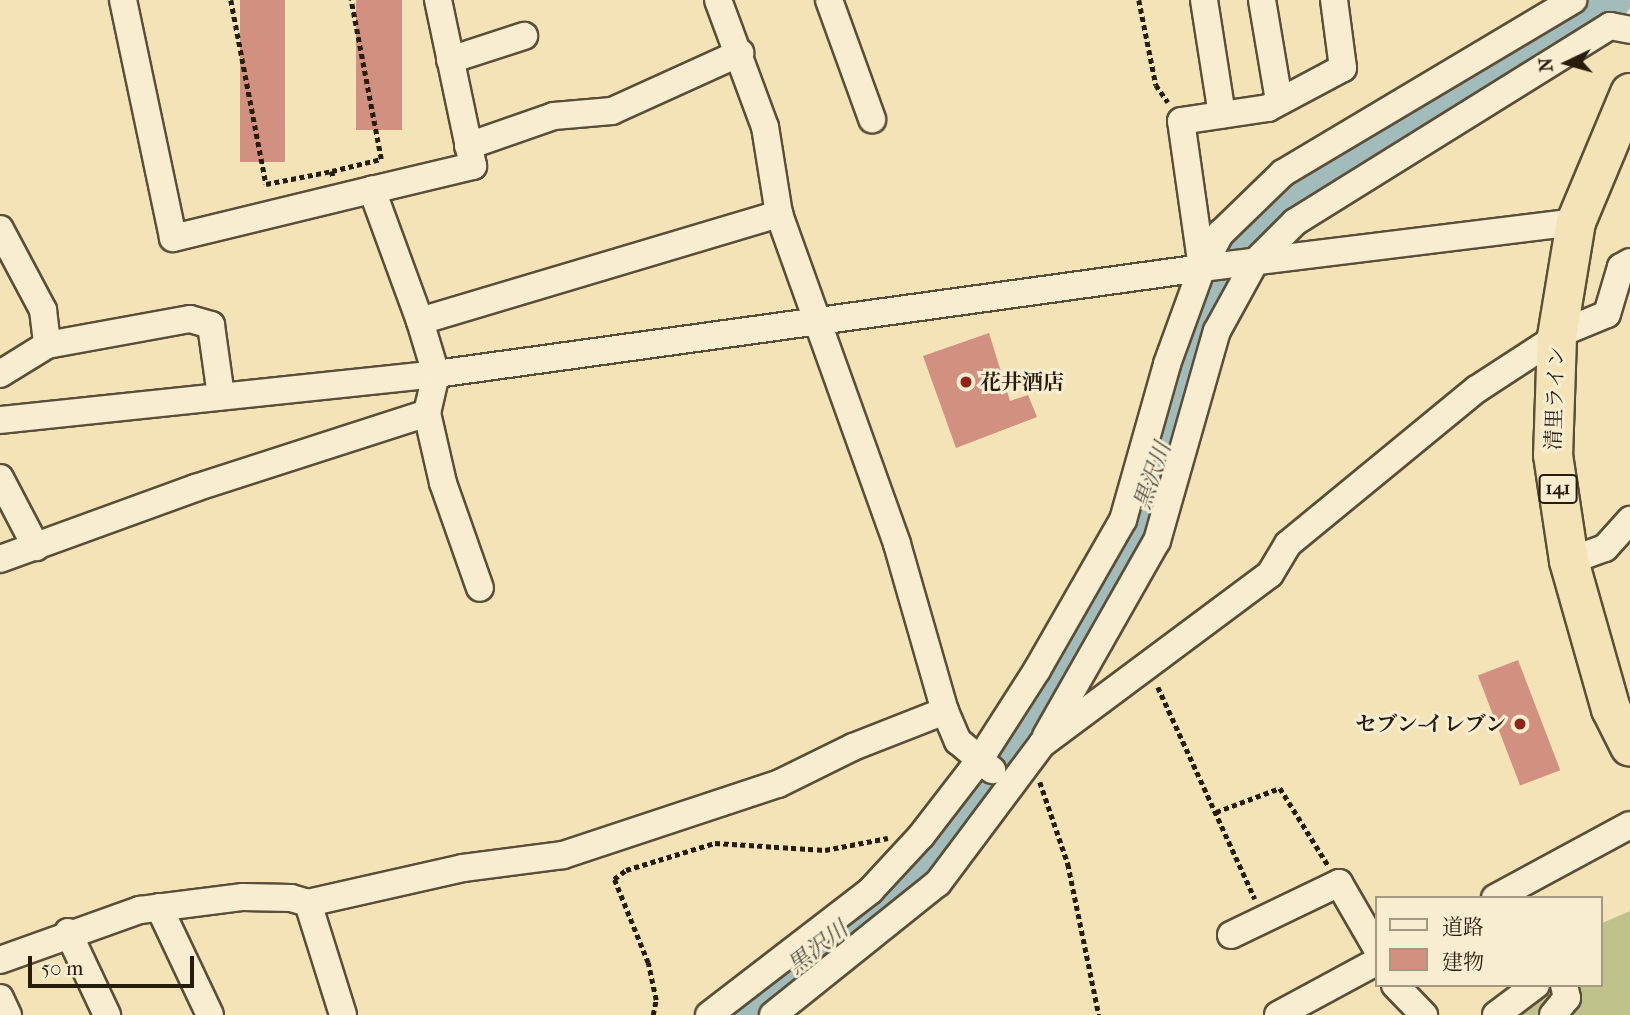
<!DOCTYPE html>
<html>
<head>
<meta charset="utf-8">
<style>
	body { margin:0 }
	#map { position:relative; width:1630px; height:1015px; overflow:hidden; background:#f4e3b7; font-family:"IM FELL French Canon","Noto Serif JP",serif }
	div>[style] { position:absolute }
	.green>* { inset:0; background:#c0c28b }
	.river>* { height:40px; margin:-20px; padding:0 20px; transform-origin:20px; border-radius:20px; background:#a2bbbb }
	.building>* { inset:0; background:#d29080; transform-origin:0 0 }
	.path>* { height:4.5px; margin-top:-2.25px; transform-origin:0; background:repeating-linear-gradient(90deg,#281c0d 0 5px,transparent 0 8.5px) }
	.roads { filter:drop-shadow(2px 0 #5b4e38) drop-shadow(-2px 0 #5b4e38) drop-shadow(0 2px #5b4e38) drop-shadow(0 -2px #5b4e38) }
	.minor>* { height:26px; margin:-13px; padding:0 13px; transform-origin:13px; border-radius:13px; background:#f8edd0 }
	.highway>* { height:38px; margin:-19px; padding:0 19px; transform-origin:19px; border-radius:19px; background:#f4e3b7 }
	.dots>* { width:19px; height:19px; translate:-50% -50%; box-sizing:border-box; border:4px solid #f8edd0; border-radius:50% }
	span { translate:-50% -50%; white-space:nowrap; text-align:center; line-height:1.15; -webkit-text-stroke:6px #f8edd0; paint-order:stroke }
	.shield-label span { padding:2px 5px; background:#f8edd0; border:2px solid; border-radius:5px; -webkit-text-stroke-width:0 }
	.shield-label { font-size:19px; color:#281c0d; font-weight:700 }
	.poi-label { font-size:21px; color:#281c0d; font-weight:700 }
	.left { translate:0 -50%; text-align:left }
	.right { translate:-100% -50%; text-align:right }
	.street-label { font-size:21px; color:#281c0d }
	.water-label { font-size:23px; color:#53544a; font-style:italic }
	.legend { position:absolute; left:1375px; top:896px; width:228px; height:91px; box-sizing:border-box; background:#f8edd0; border:2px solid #a59982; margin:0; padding:9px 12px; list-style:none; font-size:21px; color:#281c0d }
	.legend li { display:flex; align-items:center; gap:14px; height:35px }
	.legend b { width:35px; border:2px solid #a59982 }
	.north { position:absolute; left:1532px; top:28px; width:70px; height:70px; -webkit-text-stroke:5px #f8edd0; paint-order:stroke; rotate:265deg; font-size:19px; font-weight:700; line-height:28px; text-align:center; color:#281c0d }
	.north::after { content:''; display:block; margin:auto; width:24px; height:32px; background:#281c0d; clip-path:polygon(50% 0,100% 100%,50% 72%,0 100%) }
	.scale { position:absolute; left:28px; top:956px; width:166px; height:32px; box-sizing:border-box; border:4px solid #281c0d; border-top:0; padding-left:9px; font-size:21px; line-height:24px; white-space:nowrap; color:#281c0d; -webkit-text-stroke:5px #f8edd0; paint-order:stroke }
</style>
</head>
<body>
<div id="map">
	<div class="green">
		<i style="clip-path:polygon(1630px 911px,1630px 1015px,1502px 1015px,1532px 985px,1600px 985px,1600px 924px)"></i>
	</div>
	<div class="river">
		<i style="left:733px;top:1015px;width:244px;rotate:-38deg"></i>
		<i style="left:925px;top:865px;width:93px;rotate:-52.9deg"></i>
		<i style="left:981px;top:791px;width:109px;rotate:-57.8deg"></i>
		<i style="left:1039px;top:699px;width:221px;rotate:-61.3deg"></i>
		<i style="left:1145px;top:505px;width:204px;rotate:-72.6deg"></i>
		<i style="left:1206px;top:310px;width:99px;rotate:-61.6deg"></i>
		<i style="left:1253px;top:223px;width:76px;rotate:-37.5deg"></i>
		<i style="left:1313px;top:177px;width:347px;rotate:-30.7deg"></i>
	</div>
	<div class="building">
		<i style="left:240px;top:0;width:45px;height:162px"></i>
		<i style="left:356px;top:0;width:46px;height:130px"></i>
		<i style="clip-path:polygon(989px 333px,1010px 401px,1028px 395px,1037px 417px,956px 448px,923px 356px)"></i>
		<i style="left:1518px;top:660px;width:118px;height:43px;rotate:69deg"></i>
	</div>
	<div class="path">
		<i style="left:231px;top:0;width:187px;rotate:79.2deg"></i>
		<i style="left:266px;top:184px;width:67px;rotate:-11.1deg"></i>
		<i style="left:332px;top:171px;width:6px;rotate:81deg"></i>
		<i style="left:1139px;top:0;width:87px;rotate:78.7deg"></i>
		<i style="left:1156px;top:85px;width:21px;rotate:55deg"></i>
		<i style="left:332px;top:171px;width:50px;rotate:-13.8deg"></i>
		<i style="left:381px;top:159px;width:162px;rotate:-100.7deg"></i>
		<i style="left:1158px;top:687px;width:233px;rotate:65.4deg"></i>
		<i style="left:1040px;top:782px;width:87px;rotate:71.1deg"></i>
		<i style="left:1068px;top:864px;width:154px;rotate:78.4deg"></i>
		<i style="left:1216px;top:812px;width:68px;rotate:-20.6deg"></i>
		<i style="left:1280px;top:788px;width:91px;rotate:58.1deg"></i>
		<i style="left:653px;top:1015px;width:15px;rotate:-79deg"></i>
		<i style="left:656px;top:1000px;width:38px;rotate:-102deg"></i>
		<i style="left:648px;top:963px;width:91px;rotate:-112deg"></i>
		<i style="left:614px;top:879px;width:15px;rotate:-37deg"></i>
		<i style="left:626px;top:870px;width:93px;rotate:-16.9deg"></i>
		<i style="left:715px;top:843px;width:110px;rotate:3.6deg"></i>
		<i style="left:825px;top:850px;width:64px;rotate:-10.8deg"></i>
	</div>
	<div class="roads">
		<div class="minor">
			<i style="left:123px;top:0;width:243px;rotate:78.1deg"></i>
			<i style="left:173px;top:238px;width:205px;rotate:-13.6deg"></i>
			<i style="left:829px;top:0;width:127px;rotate:70.1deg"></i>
			<i style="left:1204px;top:0;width:116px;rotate:81.1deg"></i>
			<i style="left:1262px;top:0;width:102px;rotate:80.4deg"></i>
			<i style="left:450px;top:60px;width:78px;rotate:-18deg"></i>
			<i style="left:468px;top:146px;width:91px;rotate:-19.2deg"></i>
			<i style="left:554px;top:116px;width:58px;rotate:-4.9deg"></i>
			<i style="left:612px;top:111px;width:141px;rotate:-24.4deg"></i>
			<i style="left:779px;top:214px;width:350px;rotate:70.3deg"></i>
			<i style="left:897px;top:544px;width:174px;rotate:74deg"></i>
			<i style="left:945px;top:711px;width:33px;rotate:67deg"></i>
			<i style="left:958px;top:741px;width:45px;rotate:40.5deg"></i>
			<i style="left:0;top:229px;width:92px;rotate:62deg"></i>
			<i style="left:43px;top:310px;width:35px;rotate:83deg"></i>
			<i style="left:1202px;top:268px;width:148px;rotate:-98.1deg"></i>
			<i style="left:1181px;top:121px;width:88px;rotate:-8.5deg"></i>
			<i style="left:1268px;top:108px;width:85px;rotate:-28.1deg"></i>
			<i style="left:1343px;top:68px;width:69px;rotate:-97.5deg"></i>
			<i style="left:420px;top:321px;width:140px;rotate:-110.1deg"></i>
			<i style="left:372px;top:190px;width:104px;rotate:-13.4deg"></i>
			<i style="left:473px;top:166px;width:170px;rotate:-101.9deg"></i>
			<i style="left:0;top:374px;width:55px;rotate:-31.7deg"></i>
			<i style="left:47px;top:345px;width:145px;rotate:-10.3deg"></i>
			<i style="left:190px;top:319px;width:22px;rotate:16deg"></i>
			<i style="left:211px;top:325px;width:72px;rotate:82deg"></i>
			<i style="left:427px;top:413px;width:72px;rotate:77.1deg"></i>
			<i style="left:443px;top:483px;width:111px;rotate:70.6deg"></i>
			<i style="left:0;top:420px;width:438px;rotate:-6deg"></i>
			<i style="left:436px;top:374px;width:773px;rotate:-7.88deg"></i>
			<i style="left:1202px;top:268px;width:377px;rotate:-7deg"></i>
			<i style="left:0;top:478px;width:78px;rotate:62.4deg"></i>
			<i style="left:0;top:559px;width:208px;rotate:-20deg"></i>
			<i style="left:195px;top:488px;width:244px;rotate:-17.9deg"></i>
			<i style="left:427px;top:413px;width:40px;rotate:-77deg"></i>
			<i style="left:436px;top:374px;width:55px;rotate:-106.8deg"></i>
			<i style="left:420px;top:321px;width:375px;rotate:-16.6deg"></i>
			<i style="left:779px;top:214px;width:88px;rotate:-99.1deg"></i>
			<i style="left:765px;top:127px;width:135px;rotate:-110.3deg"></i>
			<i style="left:1569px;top:561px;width:38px;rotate:-20deg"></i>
			<i style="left:1605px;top:548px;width:38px;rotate:-48deg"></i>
			<i style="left:1046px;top:736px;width:224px;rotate:-60.4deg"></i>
			<i style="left:1157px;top:541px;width:218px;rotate:-74.1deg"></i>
			<i style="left:1217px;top:331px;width:79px;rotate:-61.2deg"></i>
			<i style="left:1255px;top:262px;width:57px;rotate:-45deg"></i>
			<i style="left:1295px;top:222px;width:371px;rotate:-31.9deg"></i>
			<i style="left:1610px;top:26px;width:20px;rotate:11deg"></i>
			<i style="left:1495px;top:898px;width:153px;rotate:-28.4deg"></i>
			<i style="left:308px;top:903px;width:117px;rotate:72.6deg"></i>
			<i style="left:159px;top:907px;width:119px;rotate:64.7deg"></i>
			<i style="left:68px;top:932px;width:92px;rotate:64.8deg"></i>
			<i style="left:1231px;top:935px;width:120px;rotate:-25.7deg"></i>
			<i style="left:1339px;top:883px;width:74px;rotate:60deg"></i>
			<i style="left:0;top:960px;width:149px;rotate:-19.7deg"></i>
			<i style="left:140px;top:910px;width:104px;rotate:-7.2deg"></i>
			<i style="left:243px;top:897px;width:48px;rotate:1.2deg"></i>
			<i style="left:291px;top:898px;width:18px;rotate:16deg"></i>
			<i style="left:308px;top:903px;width:159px;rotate:-12.7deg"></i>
			<i style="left:463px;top:868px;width:101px;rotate:-7.4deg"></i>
			<i style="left:563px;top:855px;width:226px;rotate:-18.3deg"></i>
			<i style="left:778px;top:784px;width:84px;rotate:-26.3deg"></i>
			<i style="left:853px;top:747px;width:99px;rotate:-21.4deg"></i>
			<i style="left:1395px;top:985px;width:42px;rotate:46deg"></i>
			<i style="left:0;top:998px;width:19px;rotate:65deg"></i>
			<i style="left:709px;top:1015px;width:203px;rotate:-37.6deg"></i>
			<i style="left:870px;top:891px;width:75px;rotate:-47.2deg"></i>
			<i style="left:921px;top:836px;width:93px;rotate:-52.4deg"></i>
			<i style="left:978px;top:762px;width:109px;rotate:-57.3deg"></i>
			<i style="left:1037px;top:670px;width:173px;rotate:-60.2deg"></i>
			<i style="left:1123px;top:520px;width:162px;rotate:-74.2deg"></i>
			<i style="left:1167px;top:364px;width:102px;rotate:-70deg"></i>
			<i style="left:1202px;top:268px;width:40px;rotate:-62deg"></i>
			<i style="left:1221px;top:233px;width:86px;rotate:-44.1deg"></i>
			<i style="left:1283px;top:173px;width:338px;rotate:-30.8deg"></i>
			<i style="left:773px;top:1015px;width:211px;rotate:-38.7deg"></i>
			<i style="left:938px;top:883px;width:174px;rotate:-53.2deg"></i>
			<i style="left:1042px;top:744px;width:284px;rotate:-36.7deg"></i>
			<i style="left:1270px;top:574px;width:35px;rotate:-59deg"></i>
			<i style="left:1288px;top:544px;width:244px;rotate:-39.4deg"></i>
			<i style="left:1477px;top:389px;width:106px;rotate:-33.1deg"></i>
			<i style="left:1566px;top:331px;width:44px;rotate:-22.5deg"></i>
			<i style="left:1607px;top:314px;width:49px;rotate:-73.4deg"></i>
			<i style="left:1621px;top:267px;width:10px;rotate:-29deg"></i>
			<i style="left:1278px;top:1015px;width:111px;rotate:-28.4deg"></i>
			<i style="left:1496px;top:1015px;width:50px;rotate:-36.9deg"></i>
			<i style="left:1553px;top:1015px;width:22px;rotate:-51deg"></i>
			<i style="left:1567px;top:998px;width:13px;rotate:-103deg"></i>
		</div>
		<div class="highway">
			<i style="left:1630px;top:93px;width:140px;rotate:112.7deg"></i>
			<i style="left:1576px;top:222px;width:117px;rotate:99.4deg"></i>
			<i style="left:1557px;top:337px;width:118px;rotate:91.9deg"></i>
			<i style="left:1553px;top:455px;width:107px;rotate:81.4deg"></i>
			<i style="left:1569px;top:561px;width:154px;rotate:74.2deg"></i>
			<i style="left:1611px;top:709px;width:42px;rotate:63.4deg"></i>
		</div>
	</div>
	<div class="dots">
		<i style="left:966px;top:382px;background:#8f2418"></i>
		<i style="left:1520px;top:724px;background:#8f2418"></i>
	</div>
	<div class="shield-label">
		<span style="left:1558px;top:489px">141</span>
	</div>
	<div class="poi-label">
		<span class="left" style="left:980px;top:382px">花井酒店</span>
		<span class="right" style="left:1506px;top:724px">セブン-イレブン</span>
	</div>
	<div class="street-label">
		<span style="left:1555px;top:398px;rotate:-88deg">清里ライン</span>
	</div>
	<div class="water-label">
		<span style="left:1153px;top:476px;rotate:-71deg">黒沢川</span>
		<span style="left:818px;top:948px;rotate:-38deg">黒沢川</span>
	</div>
	<ul class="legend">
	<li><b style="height:9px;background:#f8edd0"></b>道路</li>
	<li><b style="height:19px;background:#d29080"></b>建物</li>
	</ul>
	<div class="north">N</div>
	<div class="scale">50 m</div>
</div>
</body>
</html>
